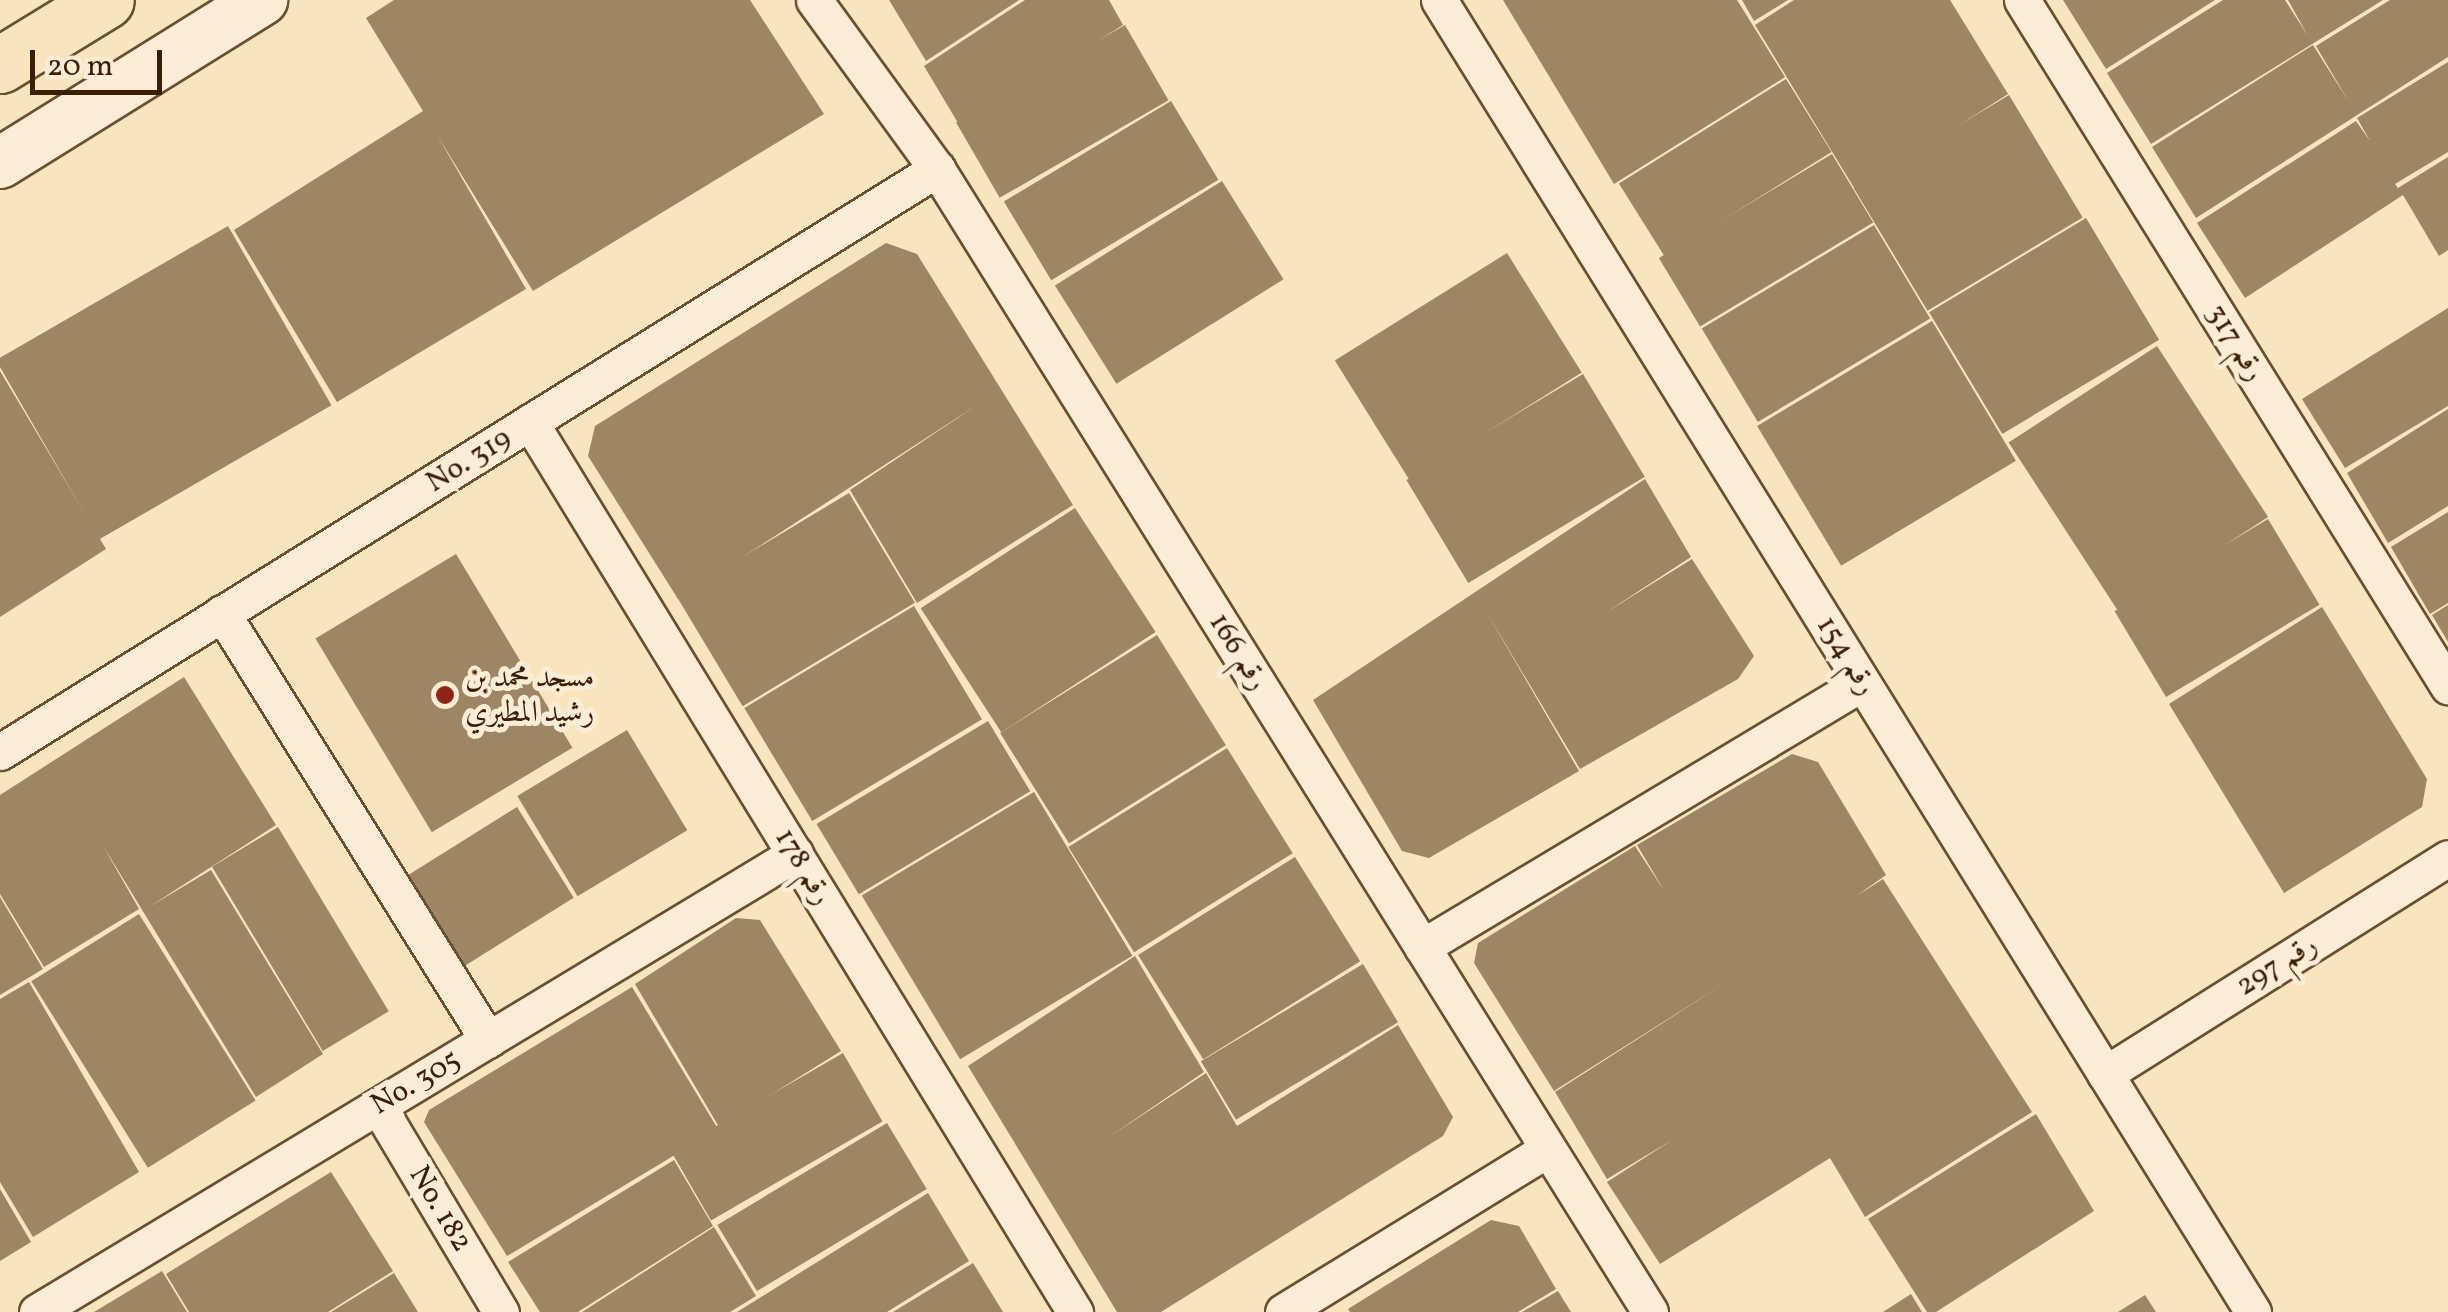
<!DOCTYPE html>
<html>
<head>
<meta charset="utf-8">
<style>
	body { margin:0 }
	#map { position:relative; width:2448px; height:1312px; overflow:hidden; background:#f9e4be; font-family:Vollkorn,Amiri,serif }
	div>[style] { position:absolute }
	.building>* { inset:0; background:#9d8565; transform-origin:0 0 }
	.roads { filter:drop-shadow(2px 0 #6a5033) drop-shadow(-2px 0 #6a5033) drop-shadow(0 2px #6a5033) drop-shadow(0 -2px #6a5033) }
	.minor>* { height:35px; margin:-17.5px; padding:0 17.5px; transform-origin:17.5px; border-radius:17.5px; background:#fbedd5 }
	.secondary>* { height:50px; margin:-25px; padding:0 25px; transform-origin:25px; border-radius:25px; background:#fbedd5 }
	.primary>* { height:55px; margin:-27.5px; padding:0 27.5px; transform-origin:27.5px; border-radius:27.5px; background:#f9e4be }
	.dots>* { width:28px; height:28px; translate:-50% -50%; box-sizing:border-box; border:5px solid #fbedd5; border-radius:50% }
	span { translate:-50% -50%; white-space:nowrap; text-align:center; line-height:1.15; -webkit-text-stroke:10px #fbedd5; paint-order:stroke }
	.street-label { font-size:30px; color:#3a1f05 }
	.poi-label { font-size:30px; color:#3a1f05 }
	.left { translate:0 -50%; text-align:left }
	.scale { position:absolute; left:30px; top:50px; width:132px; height:45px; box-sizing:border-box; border:5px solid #3a1f05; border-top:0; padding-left:12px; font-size:30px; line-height:35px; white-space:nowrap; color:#3a1f05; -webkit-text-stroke:8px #fbedd5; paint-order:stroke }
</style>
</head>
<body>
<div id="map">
	<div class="building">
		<i style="clip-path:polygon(394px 0,750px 0,824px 114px,533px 291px,437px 135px,526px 289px,337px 402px,234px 230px,423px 111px,366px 18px)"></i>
		<i style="clip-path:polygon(889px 0,1019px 0,926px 61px)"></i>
		<i style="clip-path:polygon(1025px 0,1109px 0,1123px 25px,961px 128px,924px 66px)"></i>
		<i style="clip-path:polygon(1503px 0,1737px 0,1785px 77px,1614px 184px)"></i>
		<i style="clip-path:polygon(1742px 0,1788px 0,1754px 21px)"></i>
		<i style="clip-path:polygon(1794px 0,1950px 0,2008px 94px,1856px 191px,1755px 25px)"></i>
		<i style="clip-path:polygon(2063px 0,2215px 0,2106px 69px)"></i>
		<i style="clip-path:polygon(2223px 0,2285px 0,2308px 36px,2288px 0,2383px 0,2151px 144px,2107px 73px)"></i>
		<i style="clip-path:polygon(2390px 0,2448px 0,2448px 57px,2196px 218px,2152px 147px,2313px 45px,2349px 102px,2316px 46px)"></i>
		<i style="left:1125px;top:25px;width:87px;height:195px;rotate:60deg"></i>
		<i style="clip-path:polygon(2448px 62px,2448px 152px,2395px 184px,2398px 188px,2448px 157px,2448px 250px,2439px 256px,2403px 195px,2245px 298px,2197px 223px,2356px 121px,2370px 141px,2357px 118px)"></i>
		<i style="left:1786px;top:79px;width:86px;height:197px;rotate:58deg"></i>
		<i style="left:2009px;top:95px;width:143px;height:181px;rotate:59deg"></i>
		<i style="left:1171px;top:101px;width:92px;height:195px;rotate:59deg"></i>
		<i style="left:1832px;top:154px;width:80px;height:202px;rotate:59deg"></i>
		<i style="left:1222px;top:181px;width:116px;height:197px;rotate:58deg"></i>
		<i style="left:2086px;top:218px;width:142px;height:183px;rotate:59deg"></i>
		<i style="left:1874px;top:225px;width:109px;height:201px;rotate:59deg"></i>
		<i style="left:228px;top:226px;width:207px;height:268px;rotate:60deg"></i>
		<i style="clip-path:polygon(886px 243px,917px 254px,1073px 505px,917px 603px,850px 490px,980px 403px,678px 599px,588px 456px,595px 426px)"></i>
		<i style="left:1507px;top:253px;width:141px;height:203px;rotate:58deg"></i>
		<i style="clip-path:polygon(2448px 308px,2448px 406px,2345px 468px,2302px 399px)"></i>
		<i style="left:1932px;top:321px;width:163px;height:204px;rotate:59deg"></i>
		<i style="left:2157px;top:346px;width:204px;height:177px;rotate:57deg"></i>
		<i style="clip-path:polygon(0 371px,106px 549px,0 617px)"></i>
		<i style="left:1583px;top:374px;width:120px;height:206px;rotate:59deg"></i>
		<i style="clip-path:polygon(2448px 409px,2448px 506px,2388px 543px,2347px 473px)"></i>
		<i style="clip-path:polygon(1645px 479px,1691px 557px,1605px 613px,1692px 559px,1754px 656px,1738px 679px,1580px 769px,1484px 608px,1579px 771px,1429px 858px,1402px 851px,1313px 700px)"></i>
		<i style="left:849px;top:493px;width:128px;height:201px;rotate:59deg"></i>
		<i style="left:1075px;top:508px;width:148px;height:184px;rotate:57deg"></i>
		<i style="clip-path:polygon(2448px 512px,2448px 603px,2430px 614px,2391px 547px)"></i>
		<i style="left:2268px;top:519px;width:100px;height:179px;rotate:59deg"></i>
		<i style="left:456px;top:554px;width:226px;height:164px;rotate:59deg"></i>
		<i style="clip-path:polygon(2448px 605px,2448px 642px,2432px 615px)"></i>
		<i style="left:914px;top:606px;width:132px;height:198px;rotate:59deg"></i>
		<i style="clip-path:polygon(2322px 607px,2427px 779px,2422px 807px,2284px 893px,2169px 704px)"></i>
		<i style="left:1157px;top:635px;width:130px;height:185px;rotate:58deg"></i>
		<i style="clip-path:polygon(184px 677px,276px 825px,149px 907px,211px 870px,323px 1054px,256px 1097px,102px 844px,139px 909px,44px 967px,0 894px,0 795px)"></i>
		<i style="left:988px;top:721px;width:82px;height:200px;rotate:59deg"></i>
		<i style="left:627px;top:730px;width:117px;height:128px;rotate:59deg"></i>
		<i style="left:1227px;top:748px;width:124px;height:187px;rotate:58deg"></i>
		<i style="clip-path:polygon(1792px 754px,1818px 762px,1886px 875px,1855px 897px,1883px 879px,2032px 1112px,1865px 1217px,1830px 1158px,1660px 1264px,1607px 1182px,1672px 1140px,1607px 1179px,1555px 1092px,1725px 983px,1554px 1091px,1474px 963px,1478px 943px,1635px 846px,1665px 892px,1637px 845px)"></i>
		<i style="left:1034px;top:792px;width:191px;height:201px;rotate:59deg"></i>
		<i style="left:517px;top:807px;width:107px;height:139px;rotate:58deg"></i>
		<i style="left:278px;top:827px;width:215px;height:77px;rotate:59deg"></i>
		<i style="left:1295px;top:857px;width:123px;height:185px;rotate:58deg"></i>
		<i style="clip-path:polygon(0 897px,43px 969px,0 995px)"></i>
		<i style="left:139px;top:914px;width:220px;height:127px;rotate:58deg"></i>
		<i style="clip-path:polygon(736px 918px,760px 920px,841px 1051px,719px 1127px,635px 984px)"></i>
		<i style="clip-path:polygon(1135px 956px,1204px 1072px,1109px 1137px,1206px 1073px,1237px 1126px,1398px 1025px,1453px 1117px,1443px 1136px,1161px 1312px,1117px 1312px,968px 1066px)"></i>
		<i style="left:1363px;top:964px;width:68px;height:189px;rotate:59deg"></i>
		<i style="clip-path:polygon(29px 982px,139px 1172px,33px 1237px,0 1182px,0 999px)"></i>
		<i style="clip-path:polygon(632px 987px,718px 1129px,507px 1256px,424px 1122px,429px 1110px)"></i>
		<i style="left:843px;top:1053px;width:79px;height:198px;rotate:60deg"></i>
		<i style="clip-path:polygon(2036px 1114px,2094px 1211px,1936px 1312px,1927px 1312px,1868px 1219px)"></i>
		<i style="left:887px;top:1123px;width:77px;height:198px;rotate:59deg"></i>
		<i style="clip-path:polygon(674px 1160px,713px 1226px,578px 1312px,540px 1312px,508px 1262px)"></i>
		<i style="clip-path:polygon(331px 1172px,393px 1271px,328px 1312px,189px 1312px,166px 1274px)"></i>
		<i style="clip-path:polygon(0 1189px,31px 1242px,0 1261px)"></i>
		<i style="clip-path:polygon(928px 1193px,969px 1261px,887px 1312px,737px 1312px)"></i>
		<i style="clip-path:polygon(1491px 1220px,1519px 1226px,1556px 1289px,1518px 1312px,1350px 1312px,1348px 1309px)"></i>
		<i style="clip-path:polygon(714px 1227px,756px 1296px,730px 1312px,582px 1312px)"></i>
		<i style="clip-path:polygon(973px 1263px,1003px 1312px,893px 1312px)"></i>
		<i style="clip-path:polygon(162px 1271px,187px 1312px,94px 1312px)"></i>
		<i style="clip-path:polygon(394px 1273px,418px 1312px,331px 1312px)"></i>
		<i style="clip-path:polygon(1558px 1291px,1571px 1312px,1522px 1312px)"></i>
		<i style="clip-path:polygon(1911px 1294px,1922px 1312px,1883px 1312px)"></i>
		<i style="clip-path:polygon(2145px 1295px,2156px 1312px,2118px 1312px)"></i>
	</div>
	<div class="roads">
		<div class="minor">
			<i style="left:814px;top:0;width:209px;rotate:54deg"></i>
			<i style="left:937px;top:169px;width:1347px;rotate:58.04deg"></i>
			<i style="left:1439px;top:0;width:1544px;rotate:58.18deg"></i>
			<i style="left:2022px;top:0;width:808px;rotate:58.16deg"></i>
			<i style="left:530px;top:422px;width:1044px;rotate:58.52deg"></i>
			<i style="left:222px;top:613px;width:503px;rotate:58.08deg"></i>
			<i style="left:0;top:752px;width:1104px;rotate:-31.89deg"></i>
			<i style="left:1422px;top:947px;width:513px;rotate:-30.96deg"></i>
			<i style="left:2105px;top:1074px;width:405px;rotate:-32.2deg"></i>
			<i style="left:378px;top:1106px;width:240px;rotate:59.2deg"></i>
			<i style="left:37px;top:1312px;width:886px;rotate:-31.14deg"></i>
			<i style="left:1283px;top:1312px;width:311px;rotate:-31.6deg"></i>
		</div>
		<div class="secondary">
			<i style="left:0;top:163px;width:309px;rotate:-31.9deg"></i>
		</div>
		<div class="primary">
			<i style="left:0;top:65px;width:124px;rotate:-31.5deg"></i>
		</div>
	</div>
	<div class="dots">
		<i style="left:445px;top:695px;background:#8f2418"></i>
	</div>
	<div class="street-label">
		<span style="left:2235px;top:343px;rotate:58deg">رقم 317</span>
		<span style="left:469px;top:461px;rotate:-32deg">No. 319</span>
		<span style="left:1238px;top:652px;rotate:58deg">رقم 166</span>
		<span style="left:1846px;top:656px;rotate:58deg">رقم 154</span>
		<span style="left:803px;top:867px;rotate:59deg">رقم 178</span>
		<span style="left:2277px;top:966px;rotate:-32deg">رقم 297</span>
		<span style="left:416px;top:1083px;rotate:-31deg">No. 305</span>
		<span style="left:440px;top:1209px;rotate:59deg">No. 182</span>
	</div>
	<div class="poi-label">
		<span class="left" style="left:465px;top:695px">مسجد محمد بن<br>رشيد المطيري</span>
	</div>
	<div class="scale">20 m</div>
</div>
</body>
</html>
